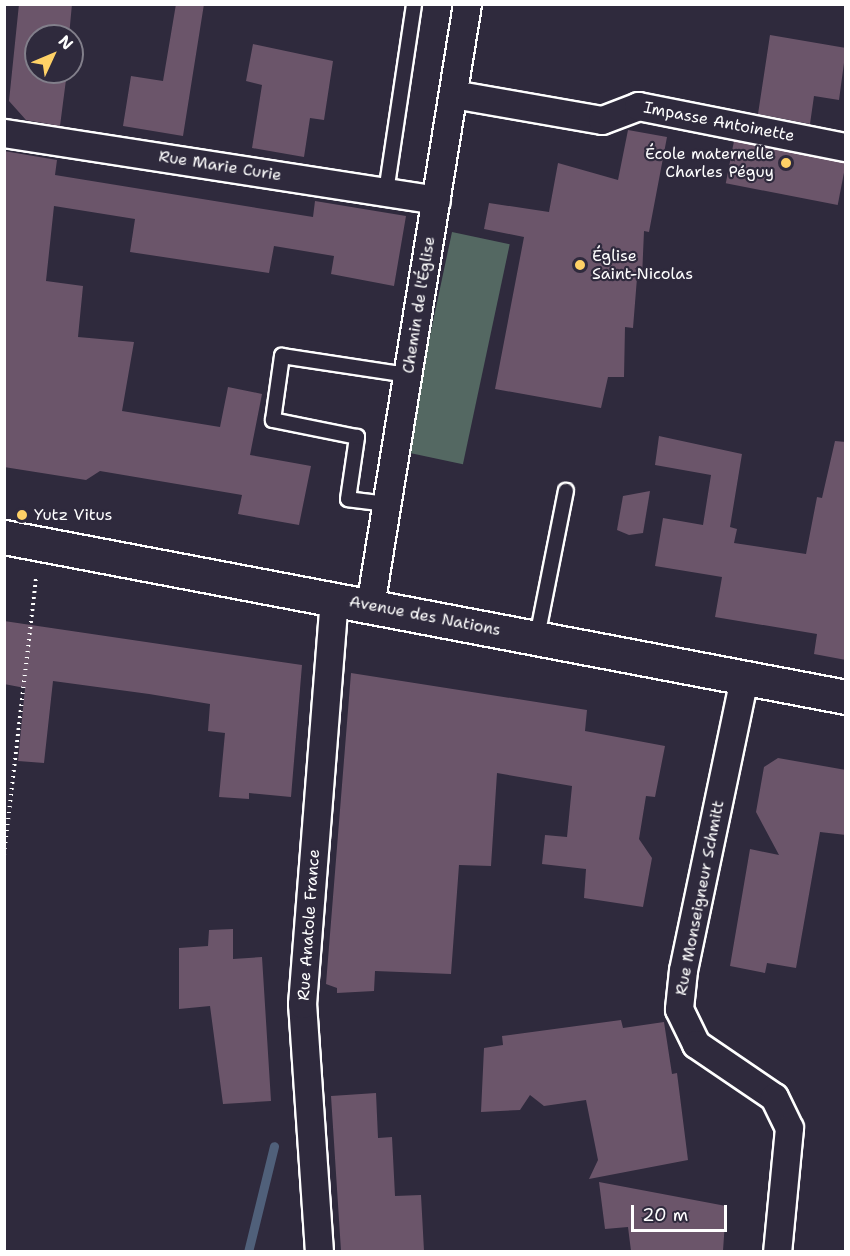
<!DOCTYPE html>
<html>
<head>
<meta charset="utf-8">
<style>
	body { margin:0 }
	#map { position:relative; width:850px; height:1256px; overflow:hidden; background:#2f2a3d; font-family:"Shantell Sans",sans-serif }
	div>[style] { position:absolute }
	.green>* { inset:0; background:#546862; transform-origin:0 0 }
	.stream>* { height:9px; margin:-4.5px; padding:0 4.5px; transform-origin:4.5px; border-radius:4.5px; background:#50607a }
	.building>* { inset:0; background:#6b556a; transform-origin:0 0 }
	.path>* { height:4px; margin-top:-2px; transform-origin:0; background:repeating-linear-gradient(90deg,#fff 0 1.5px,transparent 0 6px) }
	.roads { filter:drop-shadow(2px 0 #fff) drop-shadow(-2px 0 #fff) drop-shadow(0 2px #fff) drop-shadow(0 -2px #fff) }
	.lane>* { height:14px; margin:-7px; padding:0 7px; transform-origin:7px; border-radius:7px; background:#2f2a3d }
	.street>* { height:27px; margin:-13.5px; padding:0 13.5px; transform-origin:13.5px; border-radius:13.5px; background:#2f2a3d }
	.secondary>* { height:33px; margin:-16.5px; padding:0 16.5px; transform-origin:16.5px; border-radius:16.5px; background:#2f2a3d }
	.dots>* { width:16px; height:16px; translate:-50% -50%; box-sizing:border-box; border:3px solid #2f2a3d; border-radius:50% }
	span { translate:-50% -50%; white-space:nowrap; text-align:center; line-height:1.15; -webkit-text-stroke:4.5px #2f2a3d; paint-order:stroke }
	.street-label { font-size:16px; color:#fff }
	.poi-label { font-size:16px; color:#fff }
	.right { translate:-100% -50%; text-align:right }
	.left { translate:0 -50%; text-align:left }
	.frame { position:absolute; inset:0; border:6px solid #fff; pointer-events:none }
	.north { position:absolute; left:24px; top:24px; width:60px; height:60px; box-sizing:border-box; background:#2f2a3d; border:2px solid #827f8b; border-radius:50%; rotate:46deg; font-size:16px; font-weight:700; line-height:24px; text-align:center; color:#fff }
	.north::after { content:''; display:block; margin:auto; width:21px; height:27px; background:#ffd166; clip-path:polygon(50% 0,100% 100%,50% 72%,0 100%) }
	.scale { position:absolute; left:631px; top:1205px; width:96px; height:27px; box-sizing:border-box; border:3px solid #fff; border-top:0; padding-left:8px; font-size:18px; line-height:21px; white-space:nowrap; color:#fff; -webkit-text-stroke:4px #2f2a3d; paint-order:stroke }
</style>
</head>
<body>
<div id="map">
	<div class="green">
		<i style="left:452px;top:232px;width:59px;height:225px;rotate:12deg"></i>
	</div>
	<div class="stream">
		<i style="left:248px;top:1252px;width:109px;rotate:-76.2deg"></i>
	</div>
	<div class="building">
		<i style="clip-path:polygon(19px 4px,72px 4px,69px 36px,36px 36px,36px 72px,67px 72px,60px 126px,26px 120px,9px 101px)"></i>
		<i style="clip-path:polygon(176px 4px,204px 4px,183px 136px,123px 126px,131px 76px,163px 81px)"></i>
		<i style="clip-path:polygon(770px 35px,846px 48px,839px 100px,814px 96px,810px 124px,758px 114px)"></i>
		<i style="clip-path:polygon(253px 44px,333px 61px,324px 120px,310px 118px,304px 157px,252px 148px,262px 85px,246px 81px)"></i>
		<i style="clip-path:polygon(628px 130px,667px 137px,649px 232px,644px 231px,642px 278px,637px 278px,633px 328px,625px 327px,624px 377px,608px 377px,601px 408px,495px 389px,524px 237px,484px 229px,489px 203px,549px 212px,558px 163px,618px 180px)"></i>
		<i style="left:734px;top:141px;width:114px;height:43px;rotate:11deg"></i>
		<i style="clip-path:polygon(4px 151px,57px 160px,55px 175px,313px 217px,315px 201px,406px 216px,394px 286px,331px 274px,334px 256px,274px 246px,269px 273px,130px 252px,135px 219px,54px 206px,46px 281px,83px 286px,78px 337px,134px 342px,122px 411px,220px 427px,228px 387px,262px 394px,250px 455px,311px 466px,299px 525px,238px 514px,242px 495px,100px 471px,86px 480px,4px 467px)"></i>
		<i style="clip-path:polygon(659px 436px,742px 454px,730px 527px,737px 529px,734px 543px,806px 554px,817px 497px,822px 498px,835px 441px,846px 442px,846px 660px,814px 654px,817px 634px,715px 617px,722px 577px,655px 566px,663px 518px,703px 525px,711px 475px,655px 465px)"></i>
		<i style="clip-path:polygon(650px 491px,643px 533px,629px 535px,617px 530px,623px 496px)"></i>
		<i style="clip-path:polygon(4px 621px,302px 665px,291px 797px,249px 793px,249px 799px,219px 797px,225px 733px,208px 731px,210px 704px,149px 694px,53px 681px,44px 763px,18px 761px,25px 688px,4px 684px)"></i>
		<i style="clip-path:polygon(351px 673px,587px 710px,585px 731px,665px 746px,655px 797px,646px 796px,639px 839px,652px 858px,643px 907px,584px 898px,586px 869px,542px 864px,545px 835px,567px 837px,572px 786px,497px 773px,491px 866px,459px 865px,451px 974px,375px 971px,374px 991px,337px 993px,337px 988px,326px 984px)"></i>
		<i style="clip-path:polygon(778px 758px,846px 770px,846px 835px,820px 832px,796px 968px,767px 963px,765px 973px,730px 966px,750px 849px,779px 855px,756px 812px,764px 767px)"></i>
		<i style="clip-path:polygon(233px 929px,233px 959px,262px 957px,271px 1101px,223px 1104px,210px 1006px,179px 1009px,179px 948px,208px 946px,209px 930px)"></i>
		<i style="clip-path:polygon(621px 1020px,623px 1028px,664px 1022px,672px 1074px,677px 1073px,688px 1160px,589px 1179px,598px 1160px,586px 1100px,544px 1106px,530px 1095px,520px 1110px,481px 1112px,484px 1048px,503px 1045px,502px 1036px)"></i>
		<i style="clip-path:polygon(376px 1093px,378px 1138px,392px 1137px,395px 1196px,421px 1195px,424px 1251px,341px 1251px,331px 1096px)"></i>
		<i style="clip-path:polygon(599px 1182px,726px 1206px,723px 1251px,631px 1251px,628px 1227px,605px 1229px)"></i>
	</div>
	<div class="path">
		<i style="left:4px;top:855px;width:280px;rotate:-83.4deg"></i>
	</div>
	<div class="roads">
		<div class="lane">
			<i style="left:386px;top:192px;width:190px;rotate:-81.5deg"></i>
			<i style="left:387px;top:504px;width:39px;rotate:-173deg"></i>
			<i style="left:348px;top:499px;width:63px;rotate:-81.7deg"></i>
			<i style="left:357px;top:437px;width:86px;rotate:-168.6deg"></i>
			<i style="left:273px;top:420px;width:65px;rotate:-82deg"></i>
			<i style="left:282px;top:356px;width:126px;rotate:8.6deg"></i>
			<i style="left:537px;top:637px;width:149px;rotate:-78.8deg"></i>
		</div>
		<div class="street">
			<i style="left:453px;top:94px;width:151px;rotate:9.9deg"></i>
			<i style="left:602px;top:120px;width:39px;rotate:-21deg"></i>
			<i style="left:638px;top:106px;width:212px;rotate:11.2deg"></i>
			<i style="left:4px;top:133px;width:437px;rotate:8.8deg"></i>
			<i style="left:370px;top:606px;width:610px;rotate:-80.85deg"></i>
			<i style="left:744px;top:678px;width:298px;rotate:101.8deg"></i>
			<i style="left:683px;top:970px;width:39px;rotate:96deg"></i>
			<i style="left:679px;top:1009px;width:39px;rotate:64deg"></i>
			<i style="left:696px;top:1044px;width:94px;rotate:34.2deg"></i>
			<i style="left:774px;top:1097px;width:34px;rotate:64deg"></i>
			<i style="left:789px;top:1128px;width:125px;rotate:95.5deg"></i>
			<i style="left:319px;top:1252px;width:249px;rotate:-93.9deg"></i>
			<i style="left:302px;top:1004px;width:406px;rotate:-85.5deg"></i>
		</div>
		<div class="secondary">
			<i style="left:4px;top:537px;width:857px;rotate:10.76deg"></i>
		</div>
	</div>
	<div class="dots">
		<i style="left:786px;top:163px;background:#ffd166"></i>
		<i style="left:580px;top:265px;background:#ffd166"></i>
		<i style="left:22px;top:515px;background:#ffd166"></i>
	</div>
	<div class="street-label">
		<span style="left:719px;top:122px;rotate:11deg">Impasse Antoinette</span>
		<span style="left:220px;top:166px;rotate:9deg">Rue Marie Curie</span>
		<span style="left:419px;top:305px;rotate:-81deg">Chemin de l'Église</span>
		<span style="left:425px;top:616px;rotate:11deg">Avenue des Nations</span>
		<span style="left:700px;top:898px;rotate:-79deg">Rue Monseigneur Schmitt</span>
		<span style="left:309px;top:925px;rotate:-86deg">Rue Anatole France</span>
	</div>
	<div class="poi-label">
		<span class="right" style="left:774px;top:163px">École maternelle<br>Charles Péguy</span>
		<span class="left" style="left:592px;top:265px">Église<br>Saint-Nicolas</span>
		<span class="left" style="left:34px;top:515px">Yutz Vitus</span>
	</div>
	<div class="frame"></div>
	<div class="north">N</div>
	<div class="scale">20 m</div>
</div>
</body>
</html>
